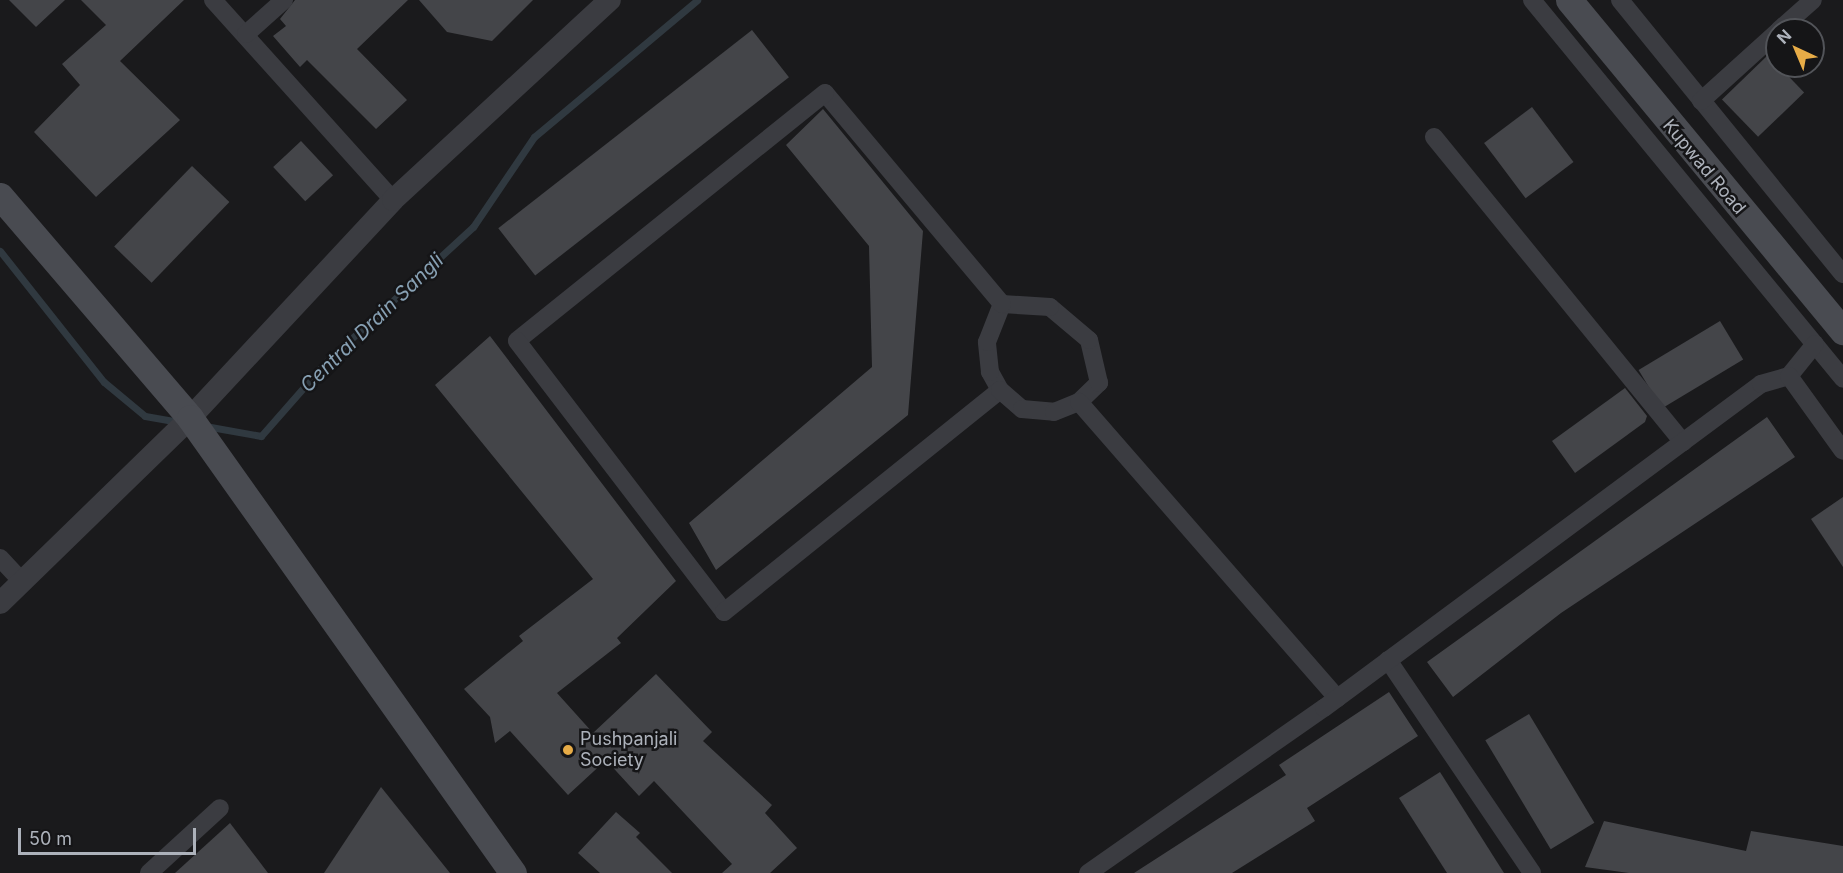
<!DOCTYPE html>
<html>
<head>
<meta charset="utf-8">
<style>
	body { margin:0 }
	#map { position:relative; width:1843px; height:873px; overflow:hidden; background:#1a1a1c; font-family:Inter,sans-serif }
	div>[style] { position:absolute }
	.stream>* { height:7px; margin:-3.5px; padding:0 3.5px; transform-origin:3.5px; border-radius:3.5px; background:#303940 }
	.building>* { inset:0; background:#444549; transform-origin:0 0 }
	.minor>* { height:18px; margin:-9px; padding:0 9px; transform-origin:9px; border-radius:9px; background:#3b3c41 }
	.tertiary>* { height:22px; margin:-11px; padding:0 11px; transform-origin:11px; border-radius:11px; background:#3b3c41 }
	.secondary>* { height:27px; margin:-13.5px; padding:0 13.5px; transform-origin:13.5px; border-radius:13.5px; background:#494b51 }
	.dots>* { width:16px; height:16px; translate:-50% -50%; box-sizing:border-box; border:3px solid #151517; border-radius:50% }
	span { translate:-50% -50%; white-space:nowrap; text-align:center; line-height:1.15; -webkit-text-stroke:5px #151517; paint-order:stroke }
	.street-label { font-size:18px; color:#adb2bb }
	.poi-label { font-size:18px; color:#adb2bb }
	.left { translate:0 -50%; text-align:left }
	.water-label { font-size:20px; color:#87a0b3; font-style:italic }
	.north { position:absolute; left:1765px; top:18px; width:60px; height:60px; box-sizing:border-box; background:#151517; border:2px solid #525459; border-radius:50%; rotate:316deg; font-size:16px; font-weight:700; line-height:24px; text-align:center; color:#adb2bb }
	.north::after { content:''; display:block; margin:auto; width:21px; height:27px; background:#e7ac47; clip-path:polygon(50% 0,100% 100%,50% 72%,0 100%) }
	.scale { position:absolute; left:18px; top:828px; width:178px; height:27px; box-sizing:border-box; border:3px solid #adb2bb; border-top:0; padding-left:8px; font-size:18px; line-height:21px; white-space:nowrap; color:#adb2bb; -webkit-text-stroke:4px #151517; paint-order:stroke }
</style>
</head>
<body>
<div id="map">
	<div class="stream">
		<i style="left:0;top:251px;width:167px;rotate:51.6deg"></i>
		<i style="left:104px;top:382px;width:53px;rotate:39.7deg"></i>
		<i style="left:145px;top:416px;width:36px;rotate:10deg"></i>
		<i style="left:205px;top:426px;width:57px;rotate:10.1deg"></i>
		<i style="left:261px;top:436px;width:98px;rotate:-48.7deg"></i>
		<i style="left:326px;top:362px;width:200px;rotate:-42.6deg"></i>
		<i style="left:473px;top:227px;width:109px;rotate:-55.9deg"></i>
		<i style="left:534px;top:137px;width:213px;rotate:-40deg"></i>
	</div>
	<div class="building">
		<i style="clip-path:polygon(9px 0,65px 0,36px 27px)"></i>
		<i style="clip-path:polygon(81px 0,184px 0,120px 61px,180px 120px,96px 197px,34px 132px,80px 85px,62px 64px,106px 25px)"></i>
		<i style="clip-path:polygon(295px 0,408px 0,357px 49px,407px 100px,376px 129px,307px 60px,300px 67px,273px 36px,286px 26px,280px 19px)"></i>
		<i style="clip-path:polygon(419px 0,533px 0,492px 41px,447px 32px)"></i>
		<i style="left:752px;top:30px;width:60px;height:322px;rotate:52deg"></i>
		<i style="left:1768px;top:55px;width:52px;height:64px;rotate:46deg"></i>
		<i style="left:1532px;top:107px;width:69px;height:60px;rotate:53deg"></i>
		<i style="clip-path:polygon(823px 109px,923px 231px,908px 415px,716px 570px,689px 523px,872px 367px,869px 246px,786px 145px)"></i>
		<i style="left:301px;top:141px;width:47px;height:38px;rotate:47deg"></i>
		<i style="left:192px;top:166px;width:52px;height:112px;rotate:44deg"></i>
		<i style="left:1720px;top:321px;width:45px;height:95px;rotate:59deg"></i>
		<i style="clip-path:polygon(490px 336px,676px 581px,617px 638px,621px 643px,557px 693px,593px 733px,656px 674px,712px 732px,703px 741px,772px 805px,765px 813px,797px 848px,770px 873px,722px 873px,732px 864px,654px 781px,639px 796px,606px 760px,568px 795px,510px 731px,495px 743px,490px 717px,464px 689px,523px 641px,519px 636px,593px 579px,435px 385px)"></i>
		<i style="clip-path:polygon(1625px 388px,1647px 416px,1645px 422px,1575px 473px,1552px 441px)"></i>
		<i style="clip-path:polygon(1767px 417px,1795px 457px,1561px 613px,1453px 697px,1427px 662px)"></i>
		<i style="clip-path:polygon(1843px 497px,1843px 567px,1811px 519px)"></i>
		<i style="clip-path:polygon(1389px 692px,1418px 736px,1307px 808px,1315px 821px,1232px 873px,1134px 873px,1286px 775px,1279px 765px)"></i>
		<i style="left:1529px;top:714px;width:127px;height:51px;rotate:59deg"></i>
		<i style="clip-path:polygon(1440px 772px,1504px 873px,1447px 873px,1399px 798px)"></i>
		<i style="clip-path:polygon(381px 787px,450px 873px,324px 873px)"></i>
		<i style="clip-path:polygon(616px 812px,640px 833px,636px 837px,672px 873px,600px 873px,578px 853px)"></i>
		<i style="clip-path:polygon(1604px 821px,1746px 851px,1751px 831px,1843px 846px,1843px 873px,1629px 873px,1585px 867px)"></i>
		<i style="clip-path:polygon(230px 823px,268px 873px,175px 873px)"></i>
	</div>
	<div class="minor">
		<i style="left:213px;top:0;width:269px;rotate:48deg"></i>
		<i style="left:1532px;top:0;width:490px;rotate:50.6deg"></i>
		<i style="left:1620px;top:0;width:353px;rotate:50.9deg"></i>
		<i style="left:1779px;top:30px;width:45px;rotate:-41.4deg"></i>
		<i style="left:246px;top:34px;width:51px;rotate:-41.8deg"></i>
		<i style="left:1701px;top:101px;width:103px;rotate:-42.2deg"></i>
		<i style="left:1434px;top:137px;width:394px;rotate:50.8deg"></i>
		<i style="left:1789px;top:376px;width:41px;rotate:-50.9deg"></i>
		<i style="left:1000px;top:390px;width:21px;rotate:-119deg"></i>
		<i style="left:990px;top:372px;width:30px;rotate:-96deg"></i>
		<i style="left:987px;top:342px;width:41px;rotate:-68.5deg"></i>
		<i style="left:1079px;top:402px;width:28px;rotate:-44deg"></i>
		<i style="left:1099px;top:383px;width:44px;rotate:-103.1deg"></i>
		<i style="left:1089px;top:340px;width:51px;rotate:-139.8deg"></i>
		<i style="left:1050px;top:307px;width:48px;rotate:-176.4deg"></i>
		<i style="left:1002px;top:304px;width:275px;rotate:-130deg"></i>
		<i style="left:825px;top:93px;width:395px;rotate:141.2deg"></i>
		<i style="left:517px;top:341px;width:341px;rotate:52.6deg"></i>
		<i style="left:724px;top:612px;width:354px;rotate:-38.8deg"></i>
		<i style="left:1000px;top:390px;width:29px;rotate:41deg"></i>
		<i style="left:1022px;top:409px;width:32px;rotate:5deg"></i>
		<i style="left:1054px;top:412px;width:27px;rotate:-22deg"></i>
		<i style="left:1079px;top:402px;width:393px;rotate:48.9deg"></i>
		<i style="left:0;top:558px;width:33px;rotate:47deg"></i>
		<i style="left:1388px;top:660px;width:257px;rotate:55.9deg"></i>
		<i style="left:149px;top:873px;width:96px;rotate:-42.5deg"></i>
		<i style="left:1088px;top:873px;width:288px;rotate:-35deg"></i>
		<i style="left:1324px;top:708px;width:544px;rotate:-36.55deg"></i>
		<i style="left:1761px;top:384px;width:29px;rotate:-16deg"></i>
		<i style="left:1789px;top:376px;width:92px;rotate:54.2deg"></i>
	</div>
	<div class="tertiary">
		<i style="left:0;top:603px;width:265px;rotate:-44.2deg"></i>
		<i style="left:190px;top:418px;width:298px;rotate:-47deg"></i>
		<i style="left:393px;top:200px;width:295px;rotate:-42.7deg"></i>
	</div>
	<div class="secondary">
		<i style="left:1569px;top:0;width:430px;rotate:50.4deg"></i>
		<i style="left:0;top:196px;width:292px;rotate:49.4deg"></i>
		<i style="left:190px;top:418px;width:558px;rotate:54.63deg"></i>
	</div>
	<div class="dots">
		<i style="left:568px;top:750px;background:#e7ac47"></i>
	</div>
	<div class="street-label">
		<span style="left:1704px;top:167px;rotate:50deg">Kupwad Road</span>
	</div>
	<div class="poi-label">
		<span class="left" style="left:580px;top:750px">Pushpanjali<br>Society</span>
	</div>
	<div class="water-label">
		<span style="left:372px;top:323px;rotate:-44deg">Central Drain Sangli</span>
	</div>
	<div class="north">N</div>
	<div class="scale">50 m</div>
</div>
</body>
</html>
